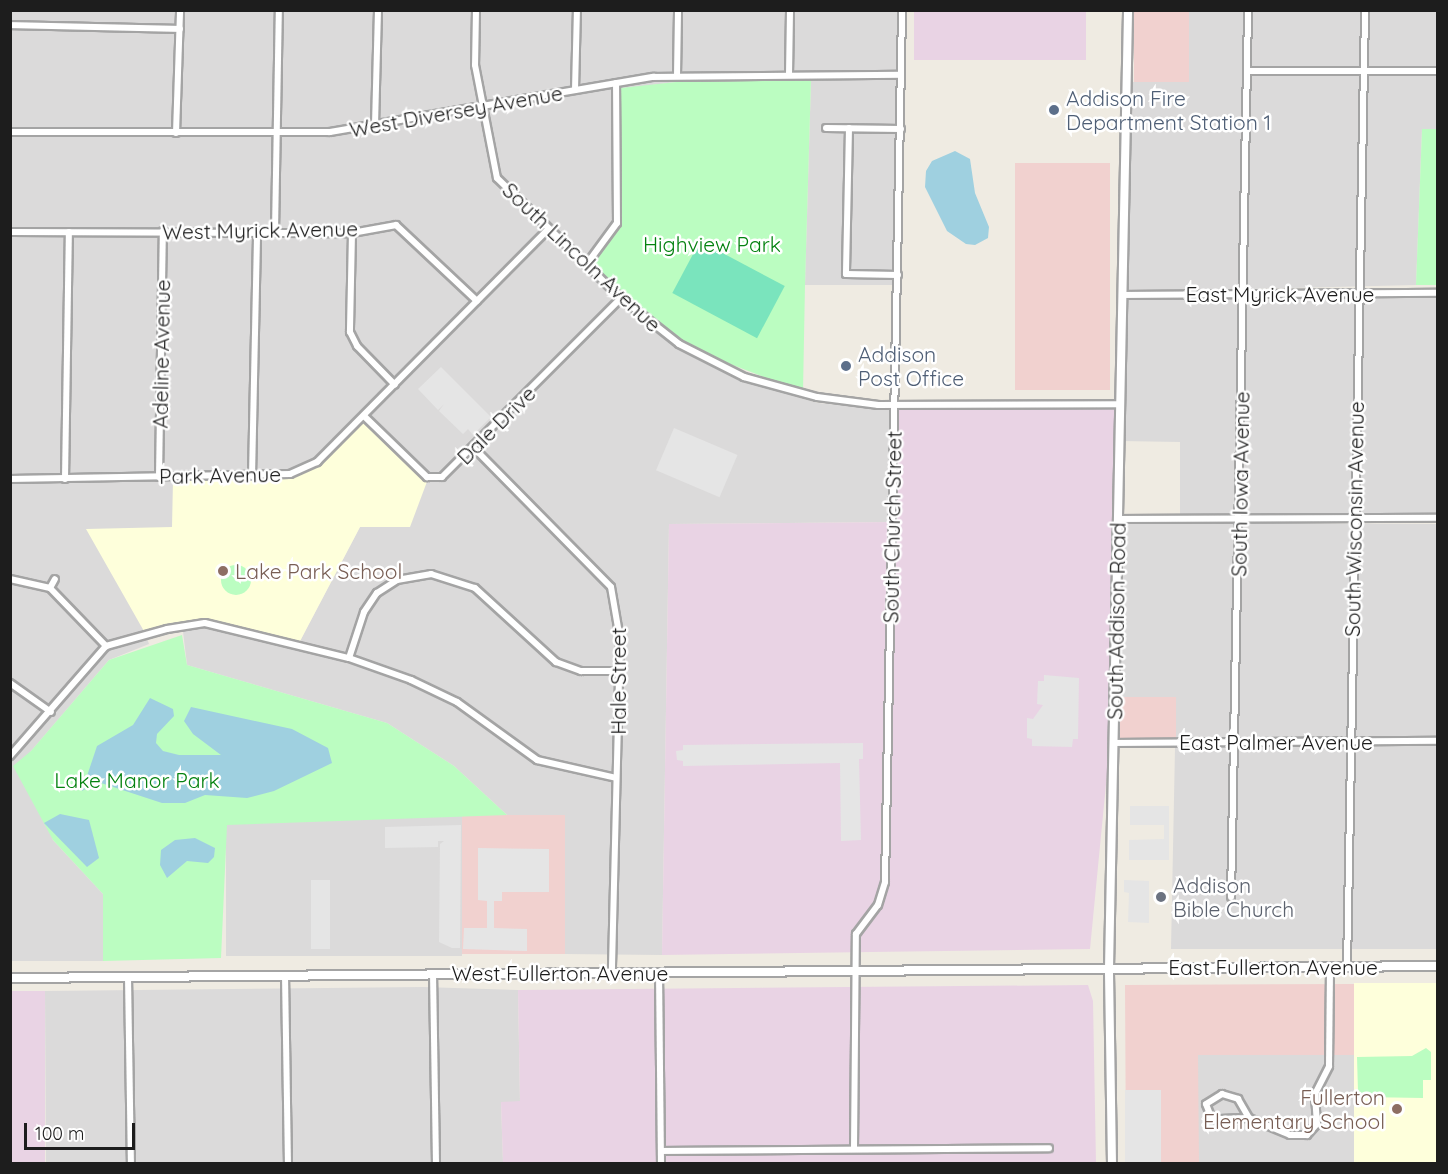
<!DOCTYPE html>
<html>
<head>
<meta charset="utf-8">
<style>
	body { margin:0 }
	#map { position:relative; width:1448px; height:1174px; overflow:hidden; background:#efebe2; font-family:Quicksand,sans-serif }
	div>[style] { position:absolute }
	.residential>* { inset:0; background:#dbdada; transform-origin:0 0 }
	.commercial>* { inset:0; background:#f1d1cf; transform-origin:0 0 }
	.industrial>* { inset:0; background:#e9d3e4; transform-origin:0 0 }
	.education>* { inset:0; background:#feffdb; transform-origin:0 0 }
	.park>* { inset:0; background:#bbfdc1 }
	.round { border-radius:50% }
	.pitch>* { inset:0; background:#7ae4bd; transform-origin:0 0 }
	.parking>* { inset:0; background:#e5e5e5; transform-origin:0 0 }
	.water>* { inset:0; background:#9fd0e0 }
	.roads { filter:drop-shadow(2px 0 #a4a4a4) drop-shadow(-2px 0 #a4a4a4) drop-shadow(0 2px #a4a4a4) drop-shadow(0 -2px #a4a4a4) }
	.minor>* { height:6px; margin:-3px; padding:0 3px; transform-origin:3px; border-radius:3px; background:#fff }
	.tertiary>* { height:8px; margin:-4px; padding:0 4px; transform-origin:4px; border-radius:4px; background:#fff }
	.dots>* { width:16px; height:16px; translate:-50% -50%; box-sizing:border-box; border:3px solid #fff; border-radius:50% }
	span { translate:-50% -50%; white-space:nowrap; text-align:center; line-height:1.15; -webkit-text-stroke:5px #fff; paint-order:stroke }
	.service-label { font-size:21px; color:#4e5e75 }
	.left { translate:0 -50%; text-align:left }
	.street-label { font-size:21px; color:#1d1d1d }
	.park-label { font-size:21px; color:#048210 }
	.education-label { font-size:21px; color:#785e54 }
	.right { translate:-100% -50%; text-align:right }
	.worship-label { font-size:21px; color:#5b616d }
	.frame { position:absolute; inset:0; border:12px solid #1d1d1d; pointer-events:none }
	.scale { position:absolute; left:24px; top:1123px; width:111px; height:27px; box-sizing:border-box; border:3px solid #1d1d1d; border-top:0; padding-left:8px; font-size:18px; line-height:21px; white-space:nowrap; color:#1d1d1d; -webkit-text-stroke:4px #fff; paint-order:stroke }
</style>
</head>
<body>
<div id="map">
	<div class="residential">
		<i style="clip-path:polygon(10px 11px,898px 11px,895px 285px,805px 285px,811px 80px,676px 82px,621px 89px,618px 231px,586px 269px,655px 332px,739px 380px,818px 403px,890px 410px,888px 522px,669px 524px,662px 955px,565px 954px,565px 815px,507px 815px,454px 766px,387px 723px,187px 665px,182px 623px,222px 623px,299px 643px,360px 527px,319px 464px,290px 477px,254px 478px,172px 527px,145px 633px,149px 644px,109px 660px,26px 757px,53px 840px,103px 894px,103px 961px,11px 961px)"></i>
		<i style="clip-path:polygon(1189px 11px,1437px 11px,1437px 129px,1422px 129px,1416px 285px,1124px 292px,1133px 82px,1186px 82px)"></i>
		<i style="clip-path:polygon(1437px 296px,1437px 515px,1180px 516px,1180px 442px,1121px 441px,1124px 297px)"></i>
		<i style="clip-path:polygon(1122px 522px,1437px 524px,1437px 949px,1171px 949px,1176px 698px,1118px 697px)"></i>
		<i style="left:462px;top:816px;width:140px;height:236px;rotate:90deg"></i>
		<i style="clip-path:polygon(423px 987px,518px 990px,520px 1102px,501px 1102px,503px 1163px,46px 1163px,45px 991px)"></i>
		<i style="left:1198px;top:1055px;width:158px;height:108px"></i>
	</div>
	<div class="commercial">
		<i style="left:1134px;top:11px;width:55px;height:71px"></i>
		<i style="left:1015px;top:163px;width:95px;height:227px"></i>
		<i style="left:1118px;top:697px;width:58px;height:44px"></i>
		<i style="left:565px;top:815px;width:139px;height:103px;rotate:90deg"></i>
		<i style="clip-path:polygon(1354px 984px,1356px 1055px,1198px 1055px,1199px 1163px,1126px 1163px,1125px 985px)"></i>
	</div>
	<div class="industrial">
		<i style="left:914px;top:11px;width:172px;height:49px"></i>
		<i style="clip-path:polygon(1116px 407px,1110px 743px,1090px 949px,662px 955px,669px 524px,896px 522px,898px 408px)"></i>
		<i style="clip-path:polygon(1088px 985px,1093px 1001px,1096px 1163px,503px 1163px,501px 1102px,520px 1101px,518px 990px)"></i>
		<i style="left:11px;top:991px;width:34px;height:172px"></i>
	</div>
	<div class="education">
		<i style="clip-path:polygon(364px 419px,428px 479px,410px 527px,360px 527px,299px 643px,222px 623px,182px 623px,145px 633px,86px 529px,172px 527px,173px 480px,290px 477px,319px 464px)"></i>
		<i style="left:1437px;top:983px;width:180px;height:83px;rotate:90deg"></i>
	</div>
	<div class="park">
		<i style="clip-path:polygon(811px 80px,805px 285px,803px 392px,704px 354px,654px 322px,590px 264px,618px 231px,621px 88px,676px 82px)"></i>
		<i style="clip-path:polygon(1422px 129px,1437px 129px,1437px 285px,1416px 285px)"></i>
		<i class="round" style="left:221px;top:565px;width:30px;height:30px"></i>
		<i style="clip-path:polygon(182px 635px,187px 665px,387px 723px,454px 766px,507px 815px,227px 825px,221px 958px,103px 961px,103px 894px,53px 840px,13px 766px,31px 751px,109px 660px)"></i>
		<i style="clip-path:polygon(1426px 1048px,1431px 1052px,1431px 1080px,1423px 1080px,1423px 1098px,1364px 1097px,1358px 1092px,1357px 1057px,1412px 1056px)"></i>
	</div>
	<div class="pitch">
		<i style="left:700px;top:241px;width:96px;height:59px;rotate:28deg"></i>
	</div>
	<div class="parking">
		<i style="clip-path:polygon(441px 367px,491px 417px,473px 435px,468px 429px,463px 434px,439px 411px,444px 404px,438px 410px,418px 389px)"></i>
		<i style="left:674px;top:428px;width:69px;height:46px;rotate:23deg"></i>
		<i style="clip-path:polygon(1044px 675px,1079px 678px,1078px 739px,1073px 739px,1072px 747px,1032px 746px,1032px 739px,1027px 738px,1027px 718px,1033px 719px,1043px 705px,1037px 704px,1038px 681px,1044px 681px)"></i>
		<i style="clip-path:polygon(863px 743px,863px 759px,859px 759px,861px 840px,841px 841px,840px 763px,683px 766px,683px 761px,677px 760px,676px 751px,683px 750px,683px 745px)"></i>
		<i style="clip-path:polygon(1130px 806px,1169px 806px,1169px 860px,1129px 860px,1129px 840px,1164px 839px,1164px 825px,1130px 825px)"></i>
		<i style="clip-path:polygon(461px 825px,460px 948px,452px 948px,439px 942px,440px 844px,444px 841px,438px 841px,438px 847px,385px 848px,385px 827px)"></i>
		<i style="clip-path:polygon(478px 848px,549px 849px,549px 892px,502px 892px,502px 901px,494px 901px,494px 928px,527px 929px,527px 951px,463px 949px,464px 928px,487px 928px,487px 901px,478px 900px)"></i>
		<i style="left:311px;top:880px;width:19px;height:69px"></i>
		<i style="clip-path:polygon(1124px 880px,1149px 881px,1149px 923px,1128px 922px,1129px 893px,1124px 892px)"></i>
		<i style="left:1125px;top:1090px;width:36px;height:73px"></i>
	</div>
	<div class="water">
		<i style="clip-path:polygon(955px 151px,970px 159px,975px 193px,989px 227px,988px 238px,975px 245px,966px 244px,947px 231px,925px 187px,926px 171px,932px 161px)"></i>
		<i style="clip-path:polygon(150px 698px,173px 709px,174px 716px,157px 734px,156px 743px,163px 751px,179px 755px,221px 755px,193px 734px,184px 721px,191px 707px,292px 729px,328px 748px,332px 763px,274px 791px,247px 798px,205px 795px,185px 803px,162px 803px,98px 782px,82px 791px,97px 746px,133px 725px)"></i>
		<i style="clip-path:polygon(60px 814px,89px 820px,99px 858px,87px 867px,44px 823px)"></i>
		<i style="clip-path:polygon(195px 838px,215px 848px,214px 857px,208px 863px,187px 861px,167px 878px,160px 865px,161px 850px,175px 840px)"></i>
	</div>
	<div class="roads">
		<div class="minor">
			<i style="left:476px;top:10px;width:55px;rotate:91deg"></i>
			<i style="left:475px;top:65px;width:115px;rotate:79deg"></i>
			<i style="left:497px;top:178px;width:173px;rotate:44.1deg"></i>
			<i style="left:621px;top:298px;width:74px;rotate:38.4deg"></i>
			<i style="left:679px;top:344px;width:73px;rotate:26.9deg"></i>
			<i style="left:744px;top:377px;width:76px;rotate:15.3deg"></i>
			<i style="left:817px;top:397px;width:62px;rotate:7.5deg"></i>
			<i style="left:878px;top:405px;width:242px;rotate:-0.2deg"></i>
			<i style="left:10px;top:25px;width:170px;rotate:1.3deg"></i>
			<i style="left:1247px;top:71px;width:191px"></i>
			<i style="left:789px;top:75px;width:65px;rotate:-89.1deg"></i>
			<i style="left:677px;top:76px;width:66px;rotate:-89.1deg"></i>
			<i style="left:575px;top:90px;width:80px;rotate:-88.6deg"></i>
			<i style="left:375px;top:125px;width:115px;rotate:-88.5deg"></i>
			<i style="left:826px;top:128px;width:75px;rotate:0.8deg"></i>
			<i style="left:849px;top:128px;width:146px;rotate:91.2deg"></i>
			<i style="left:846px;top:274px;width:52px;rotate:1.1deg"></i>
			<i style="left:10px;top:132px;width:320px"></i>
			<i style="left:330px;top:132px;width:328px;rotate:-9.7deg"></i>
			<i style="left:653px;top:77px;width:247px;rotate:-0.5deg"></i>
			<i style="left:176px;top:133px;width:123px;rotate:-88.1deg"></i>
			<i style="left:275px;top:231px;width:221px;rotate:-89deg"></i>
			<i style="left:10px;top:232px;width:342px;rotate:0.2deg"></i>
			<i style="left:352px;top:233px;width:45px;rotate:-10.3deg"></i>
			<i style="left:396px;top:225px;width:111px;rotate:43.2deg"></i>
			<i style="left:352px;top:233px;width:99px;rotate:91.2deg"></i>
			<i style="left:350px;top:332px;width:16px;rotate:63deg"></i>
			<i style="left:357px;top:346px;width:54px;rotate:45.7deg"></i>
			<i style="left:586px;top:265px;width:52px;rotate:-53.6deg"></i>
			<i style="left:617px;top:223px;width:140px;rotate:-90.4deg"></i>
			<i style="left:1122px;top:295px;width:316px;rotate:-0.4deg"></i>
			<i style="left:364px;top:416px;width:88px;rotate:44.1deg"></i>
			<i style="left:427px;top:477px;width:15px"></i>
			<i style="left:442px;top:477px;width:253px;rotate:-45deg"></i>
			<i style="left:474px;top:448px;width:195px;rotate:45.4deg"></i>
			<i style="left:611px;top:587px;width:53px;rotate:80.2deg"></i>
			<i style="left:620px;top:639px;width:333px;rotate:91.4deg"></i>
			<i style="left:252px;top:476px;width:245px;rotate:-88.8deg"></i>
			<i style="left:159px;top:477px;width:246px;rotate:-89.1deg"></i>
			<i style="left:10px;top:479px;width:280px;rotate:-1deg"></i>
			<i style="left:290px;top:474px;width:30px;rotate:-24deg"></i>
			<i style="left:317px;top:462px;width:328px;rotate:-45.2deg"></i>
			<i style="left:65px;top:479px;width:247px;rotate:-89.1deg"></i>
			<i style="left:1118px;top:519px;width:320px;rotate:-0.2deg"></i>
			<i style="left:10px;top:579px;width:41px;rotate:12.7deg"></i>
			<i style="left:50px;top:588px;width:81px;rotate:46deg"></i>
			<i style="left:50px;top:588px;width:10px;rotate:-61deg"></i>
			<i style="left:349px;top:658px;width:48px;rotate:-71.9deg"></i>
			<i style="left:364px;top:612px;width:23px;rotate:-56deg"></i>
			<i style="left:377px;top:593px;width:24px;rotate:-33deg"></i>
			<i style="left:397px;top:580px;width:35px;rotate:-10deg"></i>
			<i style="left:431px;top:574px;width:46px;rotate:17.7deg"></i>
			<i style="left:475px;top:588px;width:110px;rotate:42.4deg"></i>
			<i style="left:556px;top:662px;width:27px;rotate:20deg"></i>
			<i style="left:581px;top:671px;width:38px"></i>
			<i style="left:10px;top:683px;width:50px;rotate:35.3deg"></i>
			<i style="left:1114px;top:743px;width:324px;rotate:-0.4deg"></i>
			<i style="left:10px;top:756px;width:146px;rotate:-48.9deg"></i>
			<i style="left:106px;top:646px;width:63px;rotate:-15.6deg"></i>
			<i style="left:167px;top:629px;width:38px;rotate:-9deg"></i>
			<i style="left:205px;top:623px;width:148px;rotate:13.7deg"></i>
			<i style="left:349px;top:658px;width:66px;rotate:19.5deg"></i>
			<i style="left:411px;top:680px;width:51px;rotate:25.6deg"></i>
			<i style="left:457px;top:702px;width:99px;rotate:35.9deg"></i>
			<i style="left:537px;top:760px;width:81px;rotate:12.8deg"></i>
			<i style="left:1231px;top:897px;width:887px;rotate:-88.9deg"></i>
			<i style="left:1347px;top:967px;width:957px;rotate:-88.92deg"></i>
			<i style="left:659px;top:972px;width:192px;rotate:89.4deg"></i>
			<i style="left:433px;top:973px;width:191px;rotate:89.1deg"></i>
			<i style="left:285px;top:975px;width:189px;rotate:89.1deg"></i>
			<i style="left:128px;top:977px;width:187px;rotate:89.1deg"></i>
			<i style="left:1222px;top:1094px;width:17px;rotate:17deg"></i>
			<i style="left:1238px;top:1099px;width:22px;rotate:60deg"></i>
			<i style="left:1249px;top:1118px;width:37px;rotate:178deg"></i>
			<i style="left:1212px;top:1119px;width:16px;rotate:-112deg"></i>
			<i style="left:1206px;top:1104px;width:19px;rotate:-32deg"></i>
			<i style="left:1249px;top:1118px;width:44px;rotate:22.5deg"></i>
			<i style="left:1290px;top:1135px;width:17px"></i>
			<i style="left:1307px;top:1135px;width:15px;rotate:-48deg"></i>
			<i style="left:1317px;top:1124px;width:30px;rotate:-94deg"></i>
			<i style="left:1315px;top:1094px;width:31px;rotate:-63deg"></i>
			<i style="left:1329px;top:1066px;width:99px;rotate:-89.4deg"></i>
			<i style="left:854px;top:1149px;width:215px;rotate:-89.5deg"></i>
			<i style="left:856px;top:934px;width:36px;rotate:-53deg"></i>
			<i style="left:878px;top:905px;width:24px;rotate:-73deg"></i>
			<i style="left:885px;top:882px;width:872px;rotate:-88.88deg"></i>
			<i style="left:661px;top:1151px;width:388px;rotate:-0.4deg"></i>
		</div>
		<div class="tertiary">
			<i style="left:10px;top:978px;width:1428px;rotate:-0.48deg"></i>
			<i style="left:1112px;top:1164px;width:196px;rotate:-90.9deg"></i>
			<i style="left:1109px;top:968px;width:958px;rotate:-88.86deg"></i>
		</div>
	</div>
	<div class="dots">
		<i style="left:1054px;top:110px;background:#5c6f8a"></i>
		<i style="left:846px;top:366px;background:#5c6f8a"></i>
		<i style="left:223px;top:571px;background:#8d6e63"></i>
		<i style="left:1161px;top:897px;background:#6b7280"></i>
		<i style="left:1397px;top:1109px;background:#8d6e63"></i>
	</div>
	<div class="service-label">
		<span class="left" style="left:1066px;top:110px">Addison Fire<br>Department Station 1</span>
		<span class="left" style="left:858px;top:366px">Addison<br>Post Office</span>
	</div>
	<div class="street-label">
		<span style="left:456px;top:111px;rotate:-10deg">West Diversey Avenue</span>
		<span style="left:260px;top:230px;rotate:-1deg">West Myrick Avenue</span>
		<span style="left:582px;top:257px;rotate:43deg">South Lincoln Avenue</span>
		<span style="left:1280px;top:294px">East Myrick Avenue</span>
		<span style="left:161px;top:354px;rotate:-89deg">Adeline Avenue</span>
		<span style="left:496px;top:425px;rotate:-45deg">Dale Drive</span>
		<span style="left:220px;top:475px;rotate:-1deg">Park Avenue</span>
		<span style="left:1240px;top:484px;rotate:-89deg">South Iowa Avenue</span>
		<span style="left:1354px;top:519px;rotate:-89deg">South Wisconsin Avenue</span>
		<span style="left:892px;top:527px;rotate:-89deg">South Church Street</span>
		<span style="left:1116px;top:621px;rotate:-89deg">South Addison Road</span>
		<span style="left:618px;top:681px;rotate:-90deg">Hale Street</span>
		<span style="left:1276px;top:742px">East Palmer Avenue</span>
		<span style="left:1273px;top:967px">East Fullerton Avenue</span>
		<span style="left:560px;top:973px">West Fullerton Avenue</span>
	</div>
	<div class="park-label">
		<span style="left:712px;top:244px">Highview Park</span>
		<span style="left:137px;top:780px">Lake Manor Park</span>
	</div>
	<div class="education-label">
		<span class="left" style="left:235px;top:571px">Lake Park School</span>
		<span class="right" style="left:1385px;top:1109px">Fullerton<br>Elementary School</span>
	</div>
	<div class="worship-label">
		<span class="left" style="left:1173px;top:897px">Addison<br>Bible Church</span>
	</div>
	<div class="frame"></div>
	<div class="scale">100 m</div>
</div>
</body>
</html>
